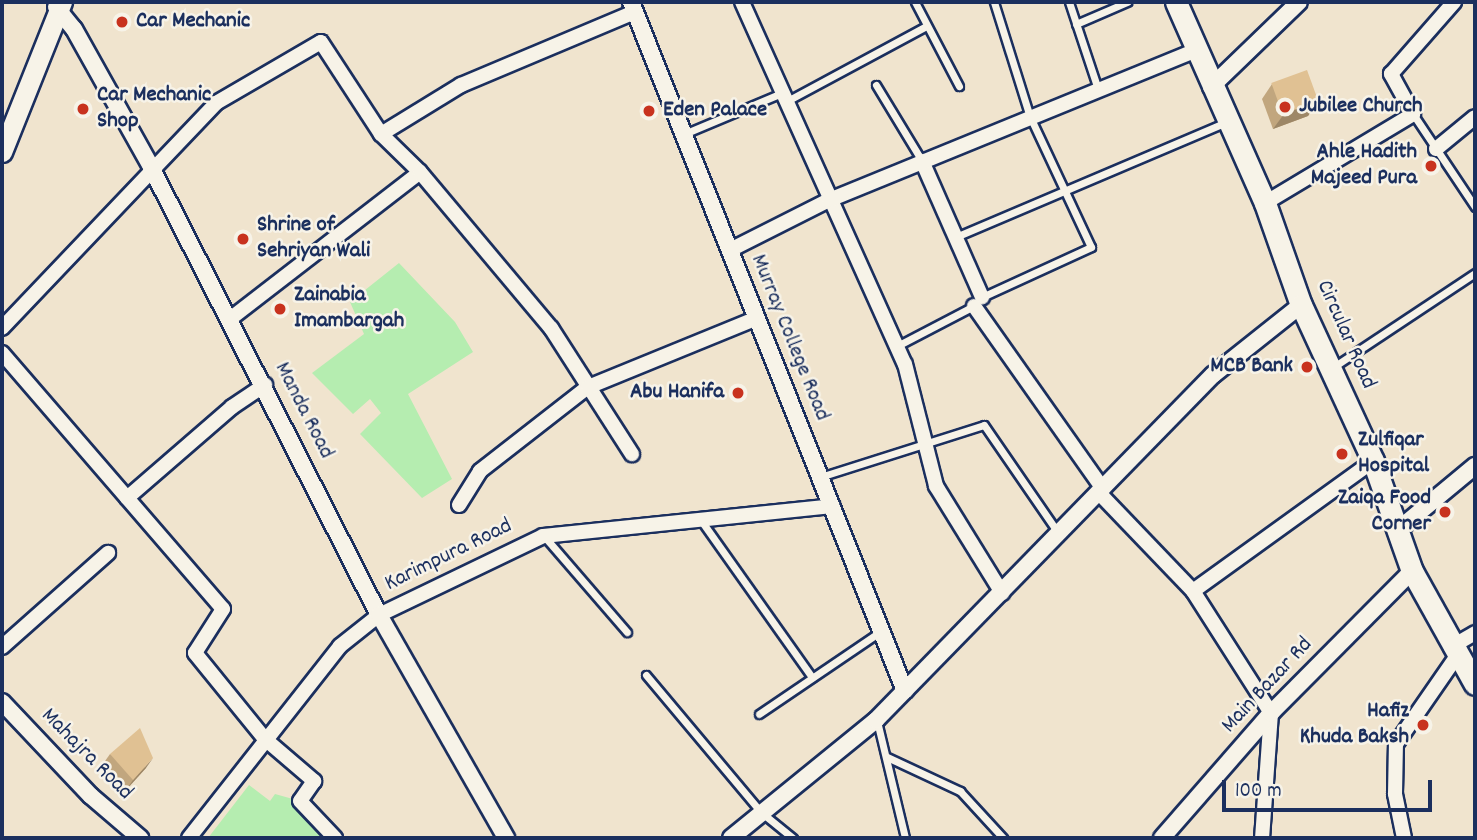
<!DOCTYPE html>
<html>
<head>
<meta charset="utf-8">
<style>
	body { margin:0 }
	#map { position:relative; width:1477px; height:840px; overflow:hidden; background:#f0e4ce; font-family:Dekko,sans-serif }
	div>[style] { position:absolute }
	.green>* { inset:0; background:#b5edb0 }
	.roads { filter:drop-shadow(2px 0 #1b2f5e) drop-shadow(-2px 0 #1b2f5e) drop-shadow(0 2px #1b2f5e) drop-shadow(0 -2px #1b2f5e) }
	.service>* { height:7px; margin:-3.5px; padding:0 3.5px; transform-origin:3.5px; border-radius:3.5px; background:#f7f3e8 }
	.minor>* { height:14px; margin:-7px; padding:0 7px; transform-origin:7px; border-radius:7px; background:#f7f3e8 }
	.tertiary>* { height:16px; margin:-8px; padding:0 8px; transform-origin:8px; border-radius:8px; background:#f7f3e8 }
	.secondary>* { height:19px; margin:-9.5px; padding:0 9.5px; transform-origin:9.5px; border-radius:9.5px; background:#f7f3e8 }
	.primary>* { height:21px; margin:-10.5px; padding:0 10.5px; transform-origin:10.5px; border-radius:10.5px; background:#f7f3e8 }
	.wall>* { inset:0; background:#c1a67e }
	.shaded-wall>* { inset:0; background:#9d8767 }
	.building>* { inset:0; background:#e0c193; transform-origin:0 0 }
	.dots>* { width:19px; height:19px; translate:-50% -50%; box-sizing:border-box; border:4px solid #f7f3e8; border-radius:50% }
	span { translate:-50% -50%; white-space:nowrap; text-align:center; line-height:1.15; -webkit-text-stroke:5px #f7f3e8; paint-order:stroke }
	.poi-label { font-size:23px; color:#1b2f5e; font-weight:700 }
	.left { translate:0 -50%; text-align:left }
	.right { translate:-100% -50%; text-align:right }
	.street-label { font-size:23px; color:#1b2f5e }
	.frame { position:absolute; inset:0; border:4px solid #1b2f5e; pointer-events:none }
	.scale { position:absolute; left:1222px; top:780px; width:210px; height:32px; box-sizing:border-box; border:4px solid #1b2f5e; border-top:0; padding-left:9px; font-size:21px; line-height:24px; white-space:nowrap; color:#1b2f5e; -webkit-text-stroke:5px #f7f3e8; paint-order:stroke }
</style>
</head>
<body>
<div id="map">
	<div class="green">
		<i style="clip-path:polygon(399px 263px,455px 322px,473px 352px,408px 394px,452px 479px,422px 498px,360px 434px,381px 413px,370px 399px,353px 414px,312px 373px,364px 334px,350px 302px)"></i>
		<i style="clip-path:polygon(249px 785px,270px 801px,275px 794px,300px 801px,335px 838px,208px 838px)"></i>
	</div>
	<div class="roads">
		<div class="service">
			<i style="left:915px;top:2px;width:95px;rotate:62.4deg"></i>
			<i style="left:1069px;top:2px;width:92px;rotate:71.6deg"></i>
			<i style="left:1076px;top:24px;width:56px;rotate:-23.3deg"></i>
			<i style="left:876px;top:85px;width:89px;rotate:58.8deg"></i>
			<i style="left:787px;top:101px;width:158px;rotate:-28.3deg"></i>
			<i style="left:1413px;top:114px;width:112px;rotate:56.3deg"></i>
			<i style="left:684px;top:134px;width:106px;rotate:-22.7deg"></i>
			<i style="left:958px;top:236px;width:291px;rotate:-23deg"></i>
			<i style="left:982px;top:297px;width:120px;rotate:-24.6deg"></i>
			<i style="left:1091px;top:247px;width:144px;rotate:-115.1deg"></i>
			<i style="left:1030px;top:117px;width:121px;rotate:-107.4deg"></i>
			<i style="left:897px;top:346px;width:87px;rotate:-27.5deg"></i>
			<i style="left:1332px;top:368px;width:172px;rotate:-33.6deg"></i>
			<i style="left:820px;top:477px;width:172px;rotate:-17.6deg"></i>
			<i style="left:984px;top:425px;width:132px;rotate:55.5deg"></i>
			<i style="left:700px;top:519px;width:194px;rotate:54.7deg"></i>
			<i style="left:544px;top:536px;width:127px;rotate:49.2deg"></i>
			<i style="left:646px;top:675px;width:180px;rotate:50deg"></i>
			<i style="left:762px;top:813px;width:40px;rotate:39deg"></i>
			<i style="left:759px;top:714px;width:148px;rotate:-34.2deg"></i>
			<i style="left:877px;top:721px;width:120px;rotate:76.5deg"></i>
			<i style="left:887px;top:757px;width:81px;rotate:25deg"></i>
			<i style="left:960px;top:791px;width:64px;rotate:47.5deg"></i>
		</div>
		<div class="minor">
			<i style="left:742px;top:2px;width:397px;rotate:65.8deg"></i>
			<i style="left:905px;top:364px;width:126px;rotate:75.7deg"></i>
			<i style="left:936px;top:486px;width:126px;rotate:58.3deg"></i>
			<i style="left:381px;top:134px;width:94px;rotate:-31.5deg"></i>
			<i style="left:461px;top:85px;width:189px;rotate:-22.8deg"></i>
			<i style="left:1436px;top:149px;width:50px;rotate:-39.4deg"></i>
			<i style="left:922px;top:161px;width:149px;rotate:66.2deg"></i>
			<i style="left:1265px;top:203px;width:173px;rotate:-31deg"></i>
			<i style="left:1413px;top:114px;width:46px;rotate:-118.8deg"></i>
			<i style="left:1391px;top:74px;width:96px;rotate:-48.8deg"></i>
			<i style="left:730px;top:250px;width:111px;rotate:-26.8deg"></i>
			<i style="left:829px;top:200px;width:396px;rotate:-22.2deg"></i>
			<i style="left:974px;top:306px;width:224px;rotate:54.8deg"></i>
			<i style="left:230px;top:319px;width:240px;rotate:-37.7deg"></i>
			<i style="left:2px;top:328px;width:311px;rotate:-46.4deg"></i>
			<i style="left:216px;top:103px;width:121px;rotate:-30.2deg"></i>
			<i style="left:321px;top:42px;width:110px;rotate:56.9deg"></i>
			<i style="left:381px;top:134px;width:54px;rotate:44.3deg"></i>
			<i style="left:420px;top:172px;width:204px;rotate:50deg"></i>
			<i style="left:551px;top:328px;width:150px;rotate:57.3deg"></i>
			<i style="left:2px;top:353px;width:338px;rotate:49.2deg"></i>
			<i style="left:223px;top:609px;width:52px;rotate:122.5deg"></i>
			<i style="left:195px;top:653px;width:111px;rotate:50.9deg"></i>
			<i style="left:265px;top:739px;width:65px;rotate:40.6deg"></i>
			<i style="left:314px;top:781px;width:24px;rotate:125deg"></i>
			<i style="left:300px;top:801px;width:51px;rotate:46.6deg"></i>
			<i style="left:1100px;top:494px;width:134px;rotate:46.2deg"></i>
			<i style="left:1193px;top:591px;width:145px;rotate:57.4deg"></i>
			<i style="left:1271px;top:713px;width:125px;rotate:94.1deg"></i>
			<i style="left:127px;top:498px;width:139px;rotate:-40.9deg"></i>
			<i style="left:232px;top:407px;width:40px;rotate:-34deg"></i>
			<i style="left:459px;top:505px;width:40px;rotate:-58deg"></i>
			<i style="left:480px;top:471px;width:137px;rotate:-37.9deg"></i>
			<i style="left:588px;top:387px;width:183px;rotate:-22.2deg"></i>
			<i style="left:1193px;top:591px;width:222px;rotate:-35.8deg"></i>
			<i style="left:2px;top:647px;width:142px;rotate:-41.6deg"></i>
			<i style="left:1451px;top:647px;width:28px;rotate:-30deg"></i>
			<i style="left:189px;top:838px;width:244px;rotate:-51.8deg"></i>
			<i style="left:340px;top:646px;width:50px;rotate:-38.5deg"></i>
			<i style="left:379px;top:615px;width:182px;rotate:-25.7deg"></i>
			<i style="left:543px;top:536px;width:291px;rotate:-5.9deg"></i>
			<i style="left:1404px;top:838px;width:45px;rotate:-101.6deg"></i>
			<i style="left:1395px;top:794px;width:50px;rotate:-88.9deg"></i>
			<i style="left:1396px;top:744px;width:107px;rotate:-55.3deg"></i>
		</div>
		<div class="tertiary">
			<i style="left:631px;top:2px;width:741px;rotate:68.31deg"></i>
			<i style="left:56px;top:7px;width:28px;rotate:51deg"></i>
			<i style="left:74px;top:29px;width:158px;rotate:60.8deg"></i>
			<i style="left:151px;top:167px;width:503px;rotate:63.03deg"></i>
			<i style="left:379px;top:615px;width:257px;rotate:60.3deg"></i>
			<i style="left:1211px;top:87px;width:122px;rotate:-44deg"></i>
			<i style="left:1399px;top:529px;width:99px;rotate:-39.7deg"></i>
			<i style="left:2px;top:702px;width:129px;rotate:46.6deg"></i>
			<i style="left:91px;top:796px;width:65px;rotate:40.6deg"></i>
			<i style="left:731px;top:838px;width:187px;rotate:-39.1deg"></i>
			<i style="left:876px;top:720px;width:482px;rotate:-45.7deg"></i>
			<i style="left:1213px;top:375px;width:112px;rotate:-38.5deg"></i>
			<i style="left:1162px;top:838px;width:166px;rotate:-48.9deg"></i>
			<i style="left:1271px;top:713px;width:200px;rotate:-45.2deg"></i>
		</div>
		<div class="secondary">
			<i style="left:2px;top:152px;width:162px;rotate:-68.2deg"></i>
		</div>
		<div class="primary">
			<i style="left:1176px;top:2px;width:220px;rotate:66.1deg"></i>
			<i style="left:1265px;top:203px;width:108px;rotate:70.6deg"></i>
			<i style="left:1301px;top:305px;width:172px;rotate:65.2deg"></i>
			<i style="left:1373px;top:461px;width:117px;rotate:70.5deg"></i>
			<i style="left:1412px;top:571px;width:129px;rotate:60.9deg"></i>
		</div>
	</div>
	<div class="wall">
		<i style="clip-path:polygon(1272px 84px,1318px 101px,1308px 116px,1273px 129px,1262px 99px)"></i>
		<i style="clip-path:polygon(110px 754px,146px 768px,126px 790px,103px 764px)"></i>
	</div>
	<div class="shaded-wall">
		<i style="clip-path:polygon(1318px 101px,1308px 116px,1273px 129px,1284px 114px)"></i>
		<i style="clip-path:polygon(153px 758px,146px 768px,126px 790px,133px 780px)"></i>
	</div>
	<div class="building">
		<i style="left:1307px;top:70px;width:33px;height:38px;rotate:70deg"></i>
		<i style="clip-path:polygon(140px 728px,153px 758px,133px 780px,110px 754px)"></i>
	</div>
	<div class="dots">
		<i style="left:122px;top:22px;background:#c8321e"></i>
		<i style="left:1285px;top:107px;background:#c8321e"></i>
		<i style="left:83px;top:109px;background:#c8321e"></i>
		<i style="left:649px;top:111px;background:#c8321e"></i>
		<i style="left:1431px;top:166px;background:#c8321e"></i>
		<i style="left:243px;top:239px;background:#c8321e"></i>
		<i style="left:280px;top:309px;background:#c8321e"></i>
		<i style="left:1307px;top:367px;background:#c8321e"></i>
		<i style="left:738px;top:393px;background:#c8321e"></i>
		<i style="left:1342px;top:454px;background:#c8321e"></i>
		<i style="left:1445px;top:512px;background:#c8321e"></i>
		<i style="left:1423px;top:725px;background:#c8321e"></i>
	</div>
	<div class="poi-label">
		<span class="left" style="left:136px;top:22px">Car Mechanic</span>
		<span class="left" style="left:97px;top:109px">Car Mechanic<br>Shop</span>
		<span class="left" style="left:1299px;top:107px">Jubilee Church</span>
		<span class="left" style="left:663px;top:111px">Eden Palace</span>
		<span class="right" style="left:1417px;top:166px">Ahle Hadith<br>Majeed Pura</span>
		<span class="left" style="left:257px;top:239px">Shrine of<br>Sehriyan Wali</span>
		<span class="left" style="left:294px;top:309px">Zainabia<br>Imambargah</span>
		<span class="right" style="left:1293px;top:367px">MCB Bank</span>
		<span class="right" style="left:724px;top:393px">Abu Hanifa</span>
		<span class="left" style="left:1358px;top:454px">Zulfiqar<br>Hospital</span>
		<span class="right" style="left:1431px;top:512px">Zaiqa Food<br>Corner</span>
		<span class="right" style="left:1409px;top:725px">Hafiz<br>Khuda Baksh</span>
	</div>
	<div class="street-label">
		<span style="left:1345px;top:335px;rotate:66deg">Circular Road</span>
		<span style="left:789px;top:338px;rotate:68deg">Murray College Road</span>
		<span style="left:303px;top:411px;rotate:63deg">Manda Road</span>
		<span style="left:449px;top:556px;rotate:-26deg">Karimpura Road</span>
		<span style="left:1268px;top:686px;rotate:-47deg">Main Bazar Rd</span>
		<span style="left:86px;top:755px;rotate:45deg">Mahajra Road</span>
	</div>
	<div class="frame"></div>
	<div class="scale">100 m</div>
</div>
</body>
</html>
